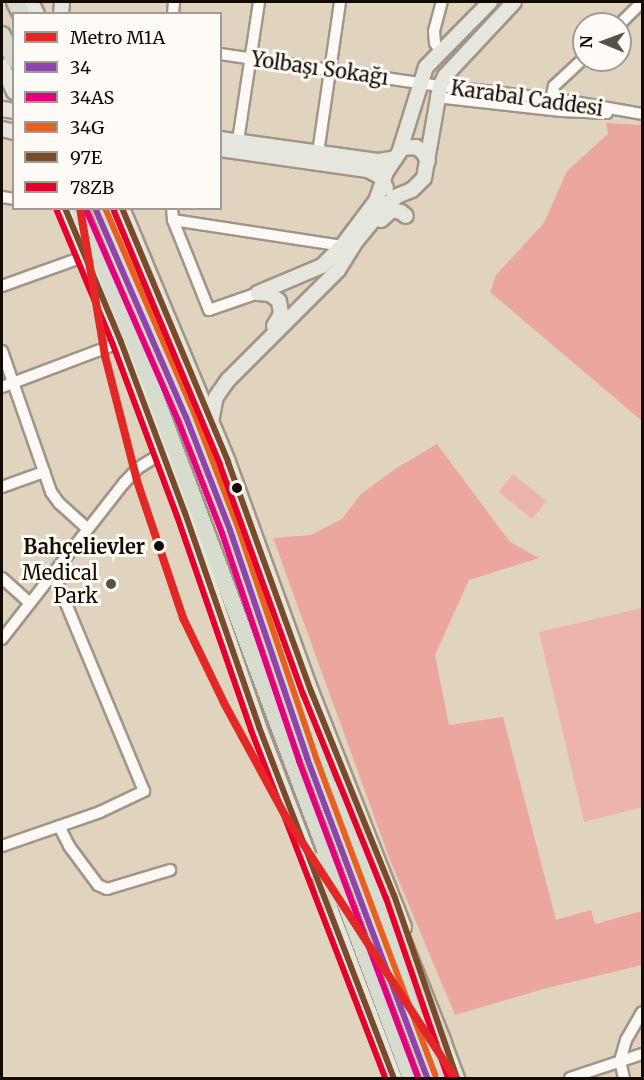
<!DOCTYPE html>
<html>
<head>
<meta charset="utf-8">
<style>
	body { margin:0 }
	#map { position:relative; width:644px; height:1080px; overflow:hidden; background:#e1d4be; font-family:Merriweather,serif }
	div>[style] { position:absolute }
	.green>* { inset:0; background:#edb4ab; transform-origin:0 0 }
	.forest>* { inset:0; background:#eba69f }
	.roads { filter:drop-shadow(2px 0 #a19685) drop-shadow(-2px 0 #a19685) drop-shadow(0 2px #a19685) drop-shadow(0 -2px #a19685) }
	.minor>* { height:10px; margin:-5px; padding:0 5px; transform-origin:5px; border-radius:5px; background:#faf9f5 }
	.major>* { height:14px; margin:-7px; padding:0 7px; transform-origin:7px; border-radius:7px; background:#e5e7de }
	.highway>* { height:16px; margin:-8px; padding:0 8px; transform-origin:8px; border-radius:8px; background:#d7dccf }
	.bus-1>* { height:6px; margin:-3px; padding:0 3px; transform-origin:3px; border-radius:3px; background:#8e44ad }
	.bus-2>* { height:6px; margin:-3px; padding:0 3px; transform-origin:3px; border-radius:3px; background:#e5007d }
	.bus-3>* { height:6px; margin:-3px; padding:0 3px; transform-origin:3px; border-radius:3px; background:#e76020 }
	.bus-4>* { height:6px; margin:-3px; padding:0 3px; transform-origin:3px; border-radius:3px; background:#7a4b2a }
	.bus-5>* { height:6px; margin:-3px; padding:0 3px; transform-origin:3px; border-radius:3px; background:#e4002b }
	.metro-1>* { height:8px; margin:-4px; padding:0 4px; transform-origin:4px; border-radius:4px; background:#e32726 }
	.dots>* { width:16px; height:16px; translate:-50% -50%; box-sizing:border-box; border:3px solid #fefbf7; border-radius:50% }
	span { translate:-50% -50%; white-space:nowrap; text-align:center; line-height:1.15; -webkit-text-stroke:6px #fefbf7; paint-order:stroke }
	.street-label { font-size:20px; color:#130b01 }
	.stop-label { font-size:20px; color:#130b01; font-weight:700 }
	.right { translate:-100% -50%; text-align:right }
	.poi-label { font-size:20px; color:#130b01 }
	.frame { position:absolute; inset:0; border:3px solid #130b01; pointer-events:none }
	.legend { position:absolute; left:12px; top:12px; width:210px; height:198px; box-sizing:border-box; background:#fefbf7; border:2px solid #a09b95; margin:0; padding:8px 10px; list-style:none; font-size:18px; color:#130b01 }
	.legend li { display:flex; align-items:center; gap:12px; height:30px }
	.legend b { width:30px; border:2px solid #a09b95 }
	.north { position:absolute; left:572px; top:12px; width:60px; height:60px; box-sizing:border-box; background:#fefbf7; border:2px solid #a09b95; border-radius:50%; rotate:271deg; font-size:16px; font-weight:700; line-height:24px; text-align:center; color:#130b01 }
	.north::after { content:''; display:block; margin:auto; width:21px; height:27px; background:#5b5143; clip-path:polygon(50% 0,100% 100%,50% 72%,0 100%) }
</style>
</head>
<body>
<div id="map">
	<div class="green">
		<i style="left:513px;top:474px;width:43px;height:23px;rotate:39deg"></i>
		<i style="clip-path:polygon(642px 608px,642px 807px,584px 822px,539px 632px)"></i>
	</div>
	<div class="forest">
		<i style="clip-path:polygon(606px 123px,642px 125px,642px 421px,490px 292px,496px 275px,544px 223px,567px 171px,608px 134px)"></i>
		<i style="clip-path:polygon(437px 444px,510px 542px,539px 558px,469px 580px,435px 655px,449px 725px,503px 717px,556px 920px,591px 910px,595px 924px,642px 911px,642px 965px,547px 988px,455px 1015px,390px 860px,273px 538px,311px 535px,342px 519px,361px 494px,398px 467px)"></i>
	</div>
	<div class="roads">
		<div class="minor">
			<i style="left:173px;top:14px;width:12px;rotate:-85deg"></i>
			<i style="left:620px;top:24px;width:31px;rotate:-45deg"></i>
			<i style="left:440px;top:51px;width:9px;rotate:-122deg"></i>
			<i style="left:435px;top:43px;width:12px;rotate:-95deg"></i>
			<i style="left:434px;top:31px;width:30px;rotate:-75deg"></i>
			<i style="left:220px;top:54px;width:222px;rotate:8.3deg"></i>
			<i style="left:440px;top:86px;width:124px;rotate:6.5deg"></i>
			<i style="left:563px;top:100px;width:80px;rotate:10deg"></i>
			<i style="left:436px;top:97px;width:126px;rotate:6.4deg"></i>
			<i style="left:561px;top:111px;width:46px;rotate:2.5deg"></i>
			<i style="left:551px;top:99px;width:13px;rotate:-77deg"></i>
			<i style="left:554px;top:86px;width:41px;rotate:-43deg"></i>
			<i style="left:238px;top:141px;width:141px;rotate:-81.4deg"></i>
			<i style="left:318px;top:153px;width:153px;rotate:-81.7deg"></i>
			<i style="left:2px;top:197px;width:12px;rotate:9deg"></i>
			<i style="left:172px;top:208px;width:12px;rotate:85deg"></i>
			<i style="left:173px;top:220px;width:97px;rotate:68.2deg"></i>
			<i style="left:209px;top:310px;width:52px;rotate:-19.1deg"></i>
			<i style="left:173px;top:220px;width:171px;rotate:8.7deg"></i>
			<i style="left:2px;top:286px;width:89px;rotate:-19.7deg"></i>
			<i style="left:2px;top:351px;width:149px;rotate:70.8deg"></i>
			<i style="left:51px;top:492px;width:14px;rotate:54deg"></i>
			<i style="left:59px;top:503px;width:38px;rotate:42deg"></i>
			<i style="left:2px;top:387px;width:127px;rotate:-20.7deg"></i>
			<i style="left:2px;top:487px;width:45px;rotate:-19.7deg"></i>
			<i style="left:2px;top:578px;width:36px;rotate:42deg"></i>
			<i style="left:2px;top:639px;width:198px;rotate:-52deg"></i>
			<i style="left:124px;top:483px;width:21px;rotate:-47deg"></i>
			<i style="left:138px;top:468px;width:28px;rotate:-32deg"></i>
			<i style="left:59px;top:826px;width:22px;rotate:63deg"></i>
			<i style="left:69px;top:846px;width:49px;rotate:53.4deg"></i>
			<i style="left:98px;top:885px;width:10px;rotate:24deg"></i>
			<i style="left:107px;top:889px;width:66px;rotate:-16.8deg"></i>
			<i style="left:2px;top:846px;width:104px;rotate:-19.1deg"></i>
			<i style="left:100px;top:812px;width:49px;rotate:-25.5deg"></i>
			<i style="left:144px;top:791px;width:237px;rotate:-112.6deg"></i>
			<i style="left:570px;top:1078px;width:76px;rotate:-18.4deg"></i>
			<i style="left:624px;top:1078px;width:17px;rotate:-103deg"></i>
			<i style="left:620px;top:1061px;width:22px;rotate:-74deg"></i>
			<i style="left:626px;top:1040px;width:32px;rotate:-60deg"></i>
		</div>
		<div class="major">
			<i style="left:31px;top:2px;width:13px;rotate:63deg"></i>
			<i style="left:61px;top:14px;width:12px;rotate:-85deg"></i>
			<i style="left:2px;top:66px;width:29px;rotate:65deg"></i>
			<i style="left:2px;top:109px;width:12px;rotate:9deg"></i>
			<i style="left:2px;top:129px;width:12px;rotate:14deg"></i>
			<i style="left:220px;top:139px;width:161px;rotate:7.9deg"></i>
			<i style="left:379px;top:161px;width:17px;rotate:-10deg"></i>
			<i style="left:401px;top:148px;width:15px;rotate:-4deg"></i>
			<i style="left:416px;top:147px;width:9px;rotate:36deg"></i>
			<i style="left:423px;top:152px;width:10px;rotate:61deg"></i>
			<i style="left:220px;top:149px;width:149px;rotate:8.1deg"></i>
			<i style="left:368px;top:170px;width:15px;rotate:28deg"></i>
			<i style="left:381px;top:177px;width:12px;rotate:66deg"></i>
			<i style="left:65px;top:208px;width:145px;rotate:67.3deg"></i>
			<i style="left:121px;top:342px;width:183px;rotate:69.5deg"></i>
			<i style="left:185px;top:513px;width:226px;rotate:70.9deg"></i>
			<i style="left:259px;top:727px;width:155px;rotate:68.9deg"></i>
			<i style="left:122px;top:208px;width:275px;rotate:67.3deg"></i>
			<i style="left:228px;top:462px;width:244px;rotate:70.1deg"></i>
			<i style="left:311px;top:691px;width:254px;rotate:68.5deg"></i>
			<i style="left:381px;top:220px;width:15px;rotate:-42deg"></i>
			<i style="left:392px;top:210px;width:9px;rotate:13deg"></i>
			<i style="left:401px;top:212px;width:6px;rotate:39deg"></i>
			<i style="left:258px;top:293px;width:69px;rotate:-22.9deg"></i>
			<i style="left:322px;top:266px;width:28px;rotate:-45deg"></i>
			<i style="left:342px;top:246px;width:56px;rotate:-52.9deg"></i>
			<i style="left:376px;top:201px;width:31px;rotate:-71deg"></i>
			<i style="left:386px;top:172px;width:23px;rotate:-56deg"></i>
			<i style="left:399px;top:153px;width:90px;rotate:-72.6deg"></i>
			<i style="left:426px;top:67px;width:91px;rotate:-45.4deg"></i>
			<i style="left:258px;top:293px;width:12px;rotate:5deg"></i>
			<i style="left:270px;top:294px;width:11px;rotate:38deg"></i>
			<i style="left:279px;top:301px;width:13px;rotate:81deg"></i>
			<i style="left:281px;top:314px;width:14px;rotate:120deg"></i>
			<i style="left:211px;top:422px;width:25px;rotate:-79deg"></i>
			<i style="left:216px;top:397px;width:21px;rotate:-55deg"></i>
			<i style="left:228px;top:380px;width:156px;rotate:-45deg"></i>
			<i style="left:338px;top:270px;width:36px;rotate:-58deg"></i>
			<i style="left:357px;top:240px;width:45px;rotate:-50.4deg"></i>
			<i style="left:386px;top:205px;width:14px;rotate:-39deg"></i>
			<i style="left:397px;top:196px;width:16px;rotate:-22deg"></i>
			<i style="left:412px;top:190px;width:17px;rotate:-45deg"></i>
			<i style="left:424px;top:178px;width:93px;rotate:-80.1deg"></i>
			<i style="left:440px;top:86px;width:11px;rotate:-63deg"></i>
			<i style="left:445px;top:76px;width:101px;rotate:-47deg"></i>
			<i style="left:325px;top:895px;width:196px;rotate:69.3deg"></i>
			<i style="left:440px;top:1033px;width:48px;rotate:69.3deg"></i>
		</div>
		<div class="highway">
			<i style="left:15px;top:2px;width:13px;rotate:63deg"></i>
			<i style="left:2px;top:35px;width:28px;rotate:64deg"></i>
			<i style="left:79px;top:208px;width:169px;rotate:67.7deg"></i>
			<i style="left:143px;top:364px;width:763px;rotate:69.43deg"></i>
			<i style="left:107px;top:208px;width:216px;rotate:67.1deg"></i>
			<i style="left:191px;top:407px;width:127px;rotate:68.7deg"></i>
			<i style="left:237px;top:525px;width:218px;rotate:71.2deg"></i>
			<i style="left:307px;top:731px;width:371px;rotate:69.3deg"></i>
			<i style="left:338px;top:789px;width:24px;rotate:60deg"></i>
			<i style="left:350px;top:810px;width:251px;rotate:68.2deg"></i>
			<i style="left:316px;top:861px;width:45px;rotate:73.2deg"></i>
		</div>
	</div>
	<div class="bus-1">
		<i style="left:95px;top:208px;width:228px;rotate:66.5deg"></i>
		<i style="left:186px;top:417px;width:121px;rotate:68.7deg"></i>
		<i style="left:230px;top:530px;width:241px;rotate:71.3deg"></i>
		<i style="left:307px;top:758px;width:342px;rotate:69.4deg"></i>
	</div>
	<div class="bus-2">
		<i style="left:87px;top:212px;width:227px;rotate:66.4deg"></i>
		<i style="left:178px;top:420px;width:121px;rotate:68.7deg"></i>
		<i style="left:222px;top:533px;width:241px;rotate:71.3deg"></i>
		<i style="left:299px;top:761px;width:339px;rotate:69.4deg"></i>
	</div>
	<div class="bus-3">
		<i style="left:105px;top:208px;width:223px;rotate:66.5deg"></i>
		<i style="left:194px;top:413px;width:122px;rotate:68.9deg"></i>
		<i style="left:238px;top:527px;width:241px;rotate:71.3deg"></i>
		<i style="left:315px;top:755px;width:342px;rotate:69.4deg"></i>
	</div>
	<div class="bus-4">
		<i style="left:65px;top:208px;width:145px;rotate:67.3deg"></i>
		<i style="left:121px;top:342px;width:183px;rotate:69.5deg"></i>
		<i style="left:185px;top:513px;width:226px;rotate:70.9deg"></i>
		<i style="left:259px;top:727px;width:376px;rotate:69deg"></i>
		<i style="left:122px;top:208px;width:275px;rotate:67.3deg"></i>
		<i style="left:228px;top:462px;width:244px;rotate:70.1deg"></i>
		<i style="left:311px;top:691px;width:220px;rotate:67.9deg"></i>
		<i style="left:394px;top:895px;width:194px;rotate:71deg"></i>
	</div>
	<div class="bus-5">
		<i style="left:57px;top:211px;width:145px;rotate:67.3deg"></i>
		<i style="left:113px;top:345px;width:183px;rotate:69.5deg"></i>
		<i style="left:177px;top:516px;width:226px;rotate:70.9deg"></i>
		<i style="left:251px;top:730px;width:373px;rotate:68.9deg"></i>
		<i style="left:114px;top:211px;width:275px;rotate:67.3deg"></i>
		<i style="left:220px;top:465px;width:244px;rotate:70.1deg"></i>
		<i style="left:303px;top:694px;width:220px;rotate:67.9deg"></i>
		<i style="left:386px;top:898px;width:190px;rotate:71deg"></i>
	</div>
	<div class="metro-1">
		<i style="left:80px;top:208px;width:150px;rotate:80.4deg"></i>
		<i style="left:105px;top:356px;width:129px;rotate:75.6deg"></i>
		<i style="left:137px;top:481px;width:145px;rotate:71.4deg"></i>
		<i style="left:183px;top:618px;width:94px;rotate:64.2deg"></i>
		<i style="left:224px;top:703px;width:132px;rotate:61.5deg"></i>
		<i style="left:287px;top:819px;width:309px;rotate:57deg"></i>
	</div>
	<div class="dots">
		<i style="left:237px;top:488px;background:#130b01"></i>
		<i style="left:159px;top:546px;background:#130b01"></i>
		<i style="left:111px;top:584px;background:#5b5143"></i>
	</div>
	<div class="street-label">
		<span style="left:320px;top:68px;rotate:8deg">Yolbaşı Sokağı</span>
		<span style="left:527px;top:98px;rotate:8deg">Karabal Caddesi</span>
	</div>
	<div class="stop-label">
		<span class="right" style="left:145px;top:546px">Bahçelievler</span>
	</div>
	<div class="poi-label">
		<span class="right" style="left:98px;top:584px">Medical<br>Park</span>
	</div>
	<div class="frame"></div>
	<ul class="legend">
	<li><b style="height:8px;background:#e32726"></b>Metro M1A</li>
	<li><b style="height:8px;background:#8e44ad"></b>34</li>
	<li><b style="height:8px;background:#e5007d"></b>34AS</li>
	<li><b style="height:8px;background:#e76020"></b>34G</li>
	<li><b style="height:8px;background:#7a4b2a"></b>97E</li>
	<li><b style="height:8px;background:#e4002b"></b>78ZB</li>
	</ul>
	<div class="north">N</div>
</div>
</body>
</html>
